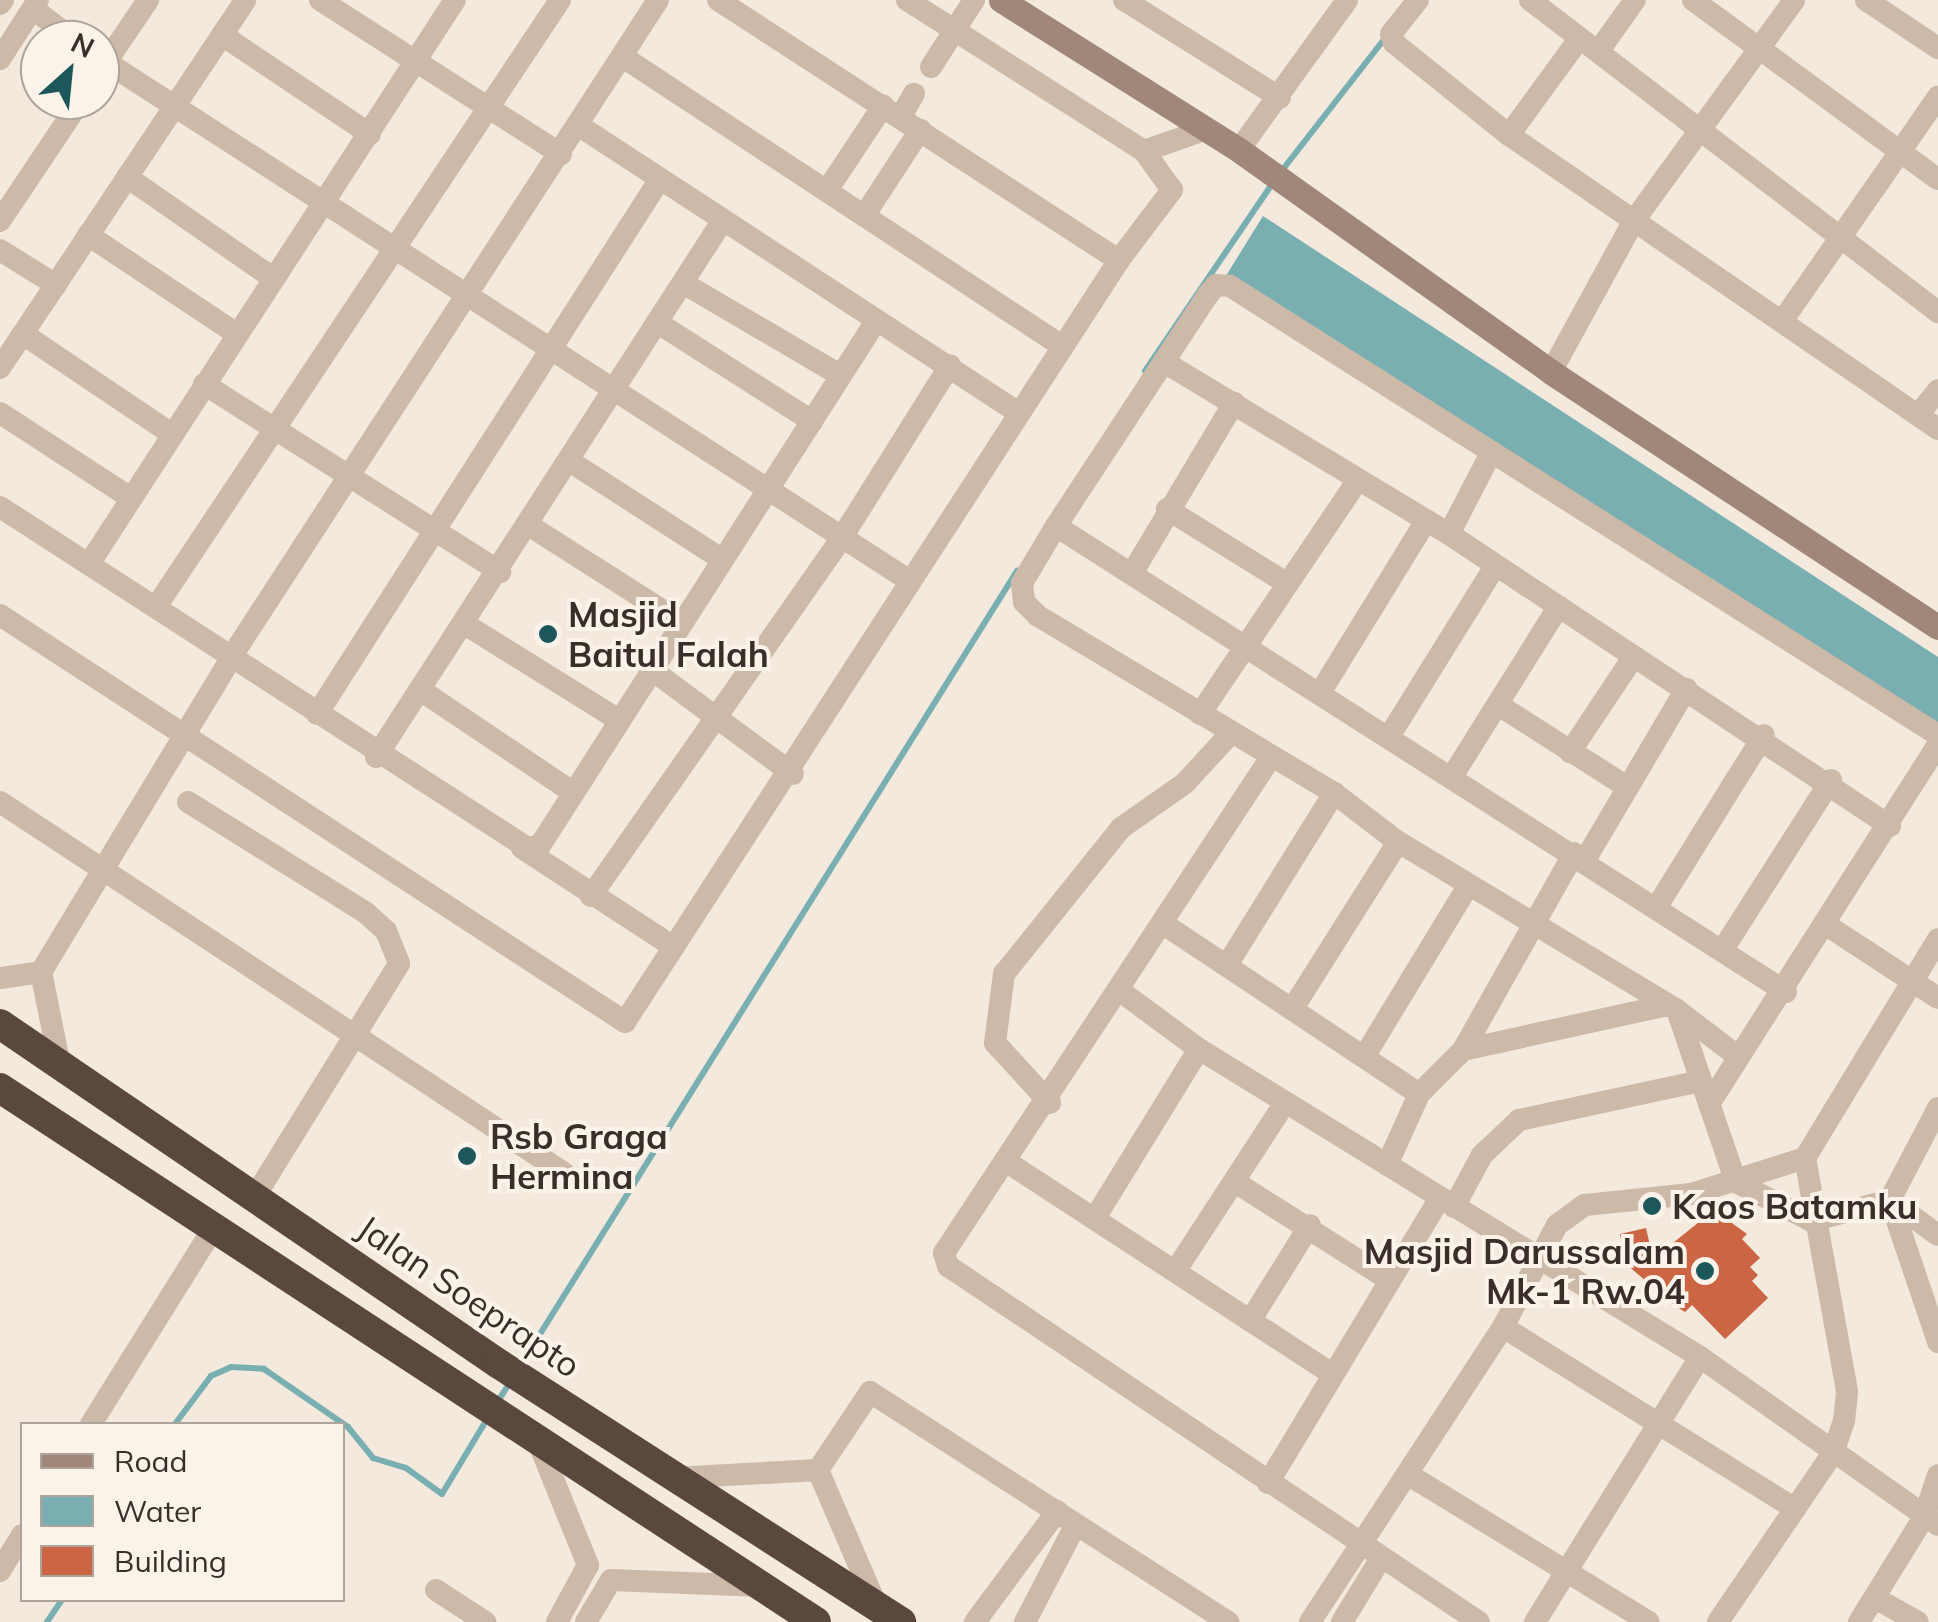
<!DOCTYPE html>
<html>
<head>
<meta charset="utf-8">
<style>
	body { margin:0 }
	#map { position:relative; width:1938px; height:1622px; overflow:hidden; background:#f3e9dd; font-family:Mulish,sans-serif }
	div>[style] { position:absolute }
	.water>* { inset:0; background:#7aafb2 }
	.stream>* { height:6px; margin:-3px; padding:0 3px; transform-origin:3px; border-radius:3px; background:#7aafb2 }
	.building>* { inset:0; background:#cb6543 }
	.street>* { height:22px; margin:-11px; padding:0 11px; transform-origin:11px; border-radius:11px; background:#ccb9a8 }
	.secondary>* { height:25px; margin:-12.5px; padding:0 12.5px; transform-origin:12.5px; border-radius:12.5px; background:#a08779 }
	.highway>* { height:30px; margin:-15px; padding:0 15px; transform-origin:15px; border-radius:15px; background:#5a483f }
	.dots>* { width:28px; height:28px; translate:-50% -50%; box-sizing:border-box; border:5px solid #fbf3e9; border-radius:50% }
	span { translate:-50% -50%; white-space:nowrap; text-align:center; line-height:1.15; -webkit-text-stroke:8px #fbf3e9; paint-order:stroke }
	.poi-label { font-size:35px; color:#392e28; font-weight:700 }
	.left { translate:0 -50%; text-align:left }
	.right { translate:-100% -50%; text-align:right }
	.street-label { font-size:35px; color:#392e28 }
	.legend { position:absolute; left:20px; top:1422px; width:325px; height:180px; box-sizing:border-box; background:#fbf3e9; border:2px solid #ada49c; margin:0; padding:12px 18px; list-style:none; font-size:30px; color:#392e28 }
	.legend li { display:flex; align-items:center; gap:20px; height:50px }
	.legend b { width:50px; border:2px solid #ada49c }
	.north { position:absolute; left:20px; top:20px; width:100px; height:100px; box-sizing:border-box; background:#fbf3e9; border:2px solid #ada49c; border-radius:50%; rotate:27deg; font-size:28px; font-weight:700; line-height:40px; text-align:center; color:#392e28 }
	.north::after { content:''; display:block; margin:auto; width:35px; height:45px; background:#1c575c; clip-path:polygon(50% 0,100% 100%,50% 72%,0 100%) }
</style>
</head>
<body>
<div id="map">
	<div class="water">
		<i style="clip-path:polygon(1263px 216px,1938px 657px,1938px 727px,1224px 279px)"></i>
	</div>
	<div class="stream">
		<i style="left:1280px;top:173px;width:172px;rotate:-52.1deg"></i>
		<i style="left:1145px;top:371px;width:227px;rotate:-55.8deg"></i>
		<i style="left:520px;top:1366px;width:938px;rotate:-57.99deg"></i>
		<i style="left:496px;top:1404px;width:27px;rotate:-57deg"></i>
		<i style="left:175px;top:1424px;width:60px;rotate:-53.1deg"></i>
		<i style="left:211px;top:1376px;width:22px;rotate:-24deg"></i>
		<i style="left:231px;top:1367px;width:33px;rotate:3deg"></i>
		<i style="left:264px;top:1369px;width:102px;rotate:34.6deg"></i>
		<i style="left:348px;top:1427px;width:40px;rotate:51deg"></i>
		<i style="left:373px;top:1458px;width:34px;rotate:17deg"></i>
		<i style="left:406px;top:1468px;width:44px;rotate:35.8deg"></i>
		<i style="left:442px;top:1494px;width:87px;rotate:-59deg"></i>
		<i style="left:47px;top:1622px;width:27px;rotate:-56deg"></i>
	</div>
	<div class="building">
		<i style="clip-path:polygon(1714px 1210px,1747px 1234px,1742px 1239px,1760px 1258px,1750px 1267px,1758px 1275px,1752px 1281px,1768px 1298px,1725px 1339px,1692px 1305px,1685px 1312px,1674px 1305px,1626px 1264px,1620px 1234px,1646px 1228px,1653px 1259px)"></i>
	</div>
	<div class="street">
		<i style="left:320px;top:0;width:286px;rotate:32.6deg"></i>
		<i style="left:718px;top:0;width:478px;rotate:33deg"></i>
		<i style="left:1124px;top:0;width:184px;rotate:32.1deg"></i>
		<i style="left:1418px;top:0;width:43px;rotate:128.5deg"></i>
		<i style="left:1391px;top:34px;width:9px;rotate:72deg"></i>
		<i style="left:1394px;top:43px;width:147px;rotate:38.7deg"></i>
		<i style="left:1509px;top:135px;width:520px;rotate:34.42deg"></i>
		<i style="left:1530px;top:0;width:514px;rotate:37.41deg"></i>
		<i style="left:1693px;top:0;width:303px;rotate:36.2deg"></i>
		<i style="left:1866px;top:0;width:87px;rotate:33.7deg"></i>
		<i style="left:0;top:4px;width:5px;rotate:-53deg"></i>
		<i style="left:33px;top:9px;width:52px;rotate:36.4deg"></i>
		<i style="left:222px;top:35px;width:178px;rotate:33.8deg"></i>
		<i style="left:1600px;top:49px;width:60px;rotate:-54.5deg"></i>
		<i style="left:623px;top:57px;width:526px;rotate:33.36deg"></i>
		<i style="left:100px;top:58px;width:964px;rotate:32.85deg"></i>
		<i style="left:0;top:59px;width:70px;rotate:-57.2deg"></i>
		<i style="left:931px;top:67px;width:80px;rotate:-57.3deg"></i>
		<i style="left:100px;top:71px;width:86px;rotate:-55.9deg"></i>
		<i style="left:900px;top:118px;width:28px;rotate:-60deg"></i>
		<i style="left:578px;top:125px;width:527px;rotate:33.15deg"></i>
		<i style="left:1509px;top:135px;width:119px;rotate:-53.9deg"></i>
		<i style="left:1239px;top:150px;width:185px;rotate:-54.2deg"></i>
		<i style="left:1144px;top:151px;width:67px;rotate:-19.2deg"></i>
		<i style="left:127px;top:177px;width:178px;rotate:34.7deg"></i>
		<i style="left:828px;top:189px;width:100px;rotate:-56.5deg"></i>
		<i style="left:864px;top:216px;width:103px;rotate:-56.9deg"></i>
		<i style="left:0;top:221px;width:146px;rotate:-56.2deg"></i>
		<i style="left:88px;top:235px;width:179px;rotate:33.6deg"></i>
		<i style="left:0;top:250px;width:66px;rotate:32deg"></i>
		<i style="left:683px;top:283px;width:180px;rotate:30.4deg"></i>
		<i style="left:1783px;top:320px;width:272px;rotate:-55.2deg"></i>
		<i style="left:658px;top:323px;width:183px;rotate:32.5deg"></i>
		<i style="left:23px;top:334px;width:179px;rotate:33.9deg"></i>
		<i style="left:1164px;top:362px;width:333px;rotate:31.1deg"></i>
		<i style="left:1449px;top:534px;width:529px;rotate:33.51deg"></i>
		<i style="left:0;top:368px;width:442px;rotate:-56.3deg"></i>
		<i style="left:1551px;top:372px;width:171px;rotate:-61.3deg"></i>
		<i style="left:1633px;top:222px;width:274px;rotate:-54deg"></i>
		<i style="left:204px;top:384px;width:351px;rotate:32.4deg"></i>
		<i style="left:0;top:413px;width:156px;rotate:33deg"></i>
		<i style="left:1918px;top:415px;width:32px;rotate:-51deg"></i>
		<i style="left:571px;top:462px;width:177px;rotate:32.8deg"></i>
		<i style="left:0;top:507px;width:630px;rotate:32.88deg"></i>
		<i style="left:529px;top:849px;width:13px;rotate:-23deg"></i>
		<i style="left:541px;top:844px;width:621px;rotate:-57.36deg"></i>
		<i style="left:1167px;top:509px;width:142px;rotate:31.8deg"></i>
		<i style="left:530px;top:526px;width:180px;rotate:32.5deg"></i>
		<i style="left:1056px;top:526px;width:866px;rotate:32.55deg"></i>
		<i style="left:1449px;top:534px;width:89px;rotate:-62.6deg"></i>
		<i style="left:89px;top:564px;width:672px;rotate:-57.02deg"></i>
		<i style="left:1134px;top:570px;width:195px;rotate:-59.1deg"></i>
		<i style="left:156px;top:607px;width:729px;rotate:-56.35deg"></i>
		<i style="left:0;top:615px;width:746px;rotate:33.07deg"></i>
		<i style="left:625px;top:1022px;width:908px;rotate:-57.04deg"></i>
		<i style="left:1119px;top:260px;width:88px;rotate:-52.9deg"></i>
		<i style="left:1172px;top:190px;width:48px;rotate:-125.7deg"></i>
		<i style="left:1144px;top:151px;width:281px;rotate:-147.5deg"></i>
		<i style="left:463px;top:623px;width:181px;rotate:31.9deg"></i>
		<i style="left:652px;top:670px;width:175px;rotate:36.4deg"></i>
		<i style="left:422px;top:691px;width:179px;rotate:33.9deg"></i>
		<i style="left:1320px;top:693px;width:202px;rotate:-58.4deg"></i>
		<i style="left:1500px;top:706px;width:151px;rotate:32.5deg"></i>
		<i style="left:317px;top:714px;width:632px;rotate:-57.34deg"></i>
		<i style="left:1200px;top:714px;width:282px;rotate:-56deg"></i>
		<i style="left:1390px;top:735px;width:199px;rotate:-58.1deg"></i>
		<i style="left:1570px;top:752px;width:115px;rotate:-56.3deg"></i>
		<i style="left:376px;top:757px;width:636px;rotate:-57.13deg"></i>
		<i style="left:1271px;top:757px;width:594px;rotate:123.4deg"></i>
		<i style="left:944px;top:1253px;width:14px;rotate:73deg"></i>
		<i style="left:948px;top:1266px;width:639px;rotate:33.84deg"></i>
		<i style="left:1453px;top:775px;width:199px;rotate:-57.9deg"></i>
		<i style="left:0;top:802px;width:675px;rotate:33.34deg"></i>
		<i style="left:188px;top:802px;width:208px;rotate:31.9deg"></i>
		<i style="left:365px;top:912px;width:28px;rotate:42deg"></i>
		<i style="left:386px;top:931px;width:35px;rotate:68deg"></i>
		<i style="left:399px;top:964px;width:273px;rotate:121.8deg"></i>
		<i style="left:522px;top:848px;width:181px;rotate:33.1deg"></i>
		<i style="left:1585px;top:860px;width:199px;rotate:-59.4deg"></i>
		<i style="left:591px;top:896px;width:436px;rotate:-55deg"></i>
		<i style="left:841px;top:539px;width:205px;rotate:-57.9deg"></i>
		<i style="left:1658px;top:905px;width:200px;rotate:-58.1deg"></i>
		<i style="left:1165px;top:925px;width:305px;rotate:33.6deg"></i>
		<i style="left:1828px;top:926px;width:131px;rotate:33.2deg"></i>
		<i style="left:1725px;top:946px;width:197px;rotate:-57.4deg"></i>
		<i style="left:1227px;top:965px;width:203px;rotate:-58.1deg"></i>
		<i style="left:0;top:978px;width:41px;rotate:-8.3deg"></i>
		<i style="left:1123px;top:993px;width:94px;rotate:36.4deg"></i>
		<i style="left:1199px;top:1049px;width:588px;rotate:31.58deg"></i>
		<i style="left:1700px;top:1357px;width:291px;rotate:35.2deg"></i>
		<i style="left:1293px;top:1008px;width:196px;rotate:-57.7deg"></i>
		<i style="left:1677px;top:1010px;width:182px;rotate:71.1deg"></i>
		<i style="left:1736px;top:1182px;width:85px;rotate:27.2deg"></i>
		<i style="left:1812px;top:1221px;width:81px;rotate:-15.1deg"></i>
		<i style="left:1463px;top:1050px;width:210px;rotate:-12.4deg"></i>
		<i style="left:1736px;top:1055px;width:74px;rotate:-142.7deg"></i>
		<i style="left:1677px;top:1010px;width:326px;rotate:-148.9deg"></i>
		<i style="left:1398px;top:842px;width:81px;rotate:-142.6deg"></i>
		<i style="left:1334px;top:793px;width:346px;rotate:-149.1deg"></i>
		<i style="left:1037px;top:615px;width:18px;rotate:-135deg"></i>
		<i style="left:1024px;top:602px;width:19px;rotate:-96deg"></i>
		<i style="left:1022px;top:583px;width:66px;rotate:-59.2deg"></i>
		<i style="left:1056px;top:526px;width:277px;rotate:-56.7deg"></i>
		<i style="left:1208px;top:295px;width:13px;rotate:-51deg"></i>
		<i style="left:1216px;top:285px;width:14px;rotate:4deg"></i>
		<i style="left:1230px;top:286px;width:838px;rotate:32.38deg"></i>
		<i style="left:1364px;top:1057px;width:200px;rotate:-58.7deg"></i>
		<i style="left:59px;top:1061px;width:91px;rotate:-101.4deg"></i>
		<i style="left:41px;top:972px;width:369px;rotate:-58.8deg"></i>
		<i style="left:232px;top:656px;width:782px;rotate:-57deg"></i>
		<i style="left:1050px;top:1103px;width:81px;rotate:-132.5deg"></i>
		<i style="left:995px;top:1043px;width:70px;rotate:-82.6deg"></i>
		<i style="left:1004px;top:974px;width:187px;rotate:-51.3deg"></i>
		<i style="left:1121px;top:828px;width:78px;rotate:-35.1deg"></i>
		<i style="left:1185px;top:783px;width:68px;rotate:-47.4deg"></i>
		<i style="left:1709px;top:1104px;width:427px;rotate:-57.5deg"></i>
		<i style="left:1938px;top:1108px;width:104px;rotate:117.6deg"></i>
		<i style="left:1890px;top:1200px;width:150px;rotate:71.3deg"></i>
		<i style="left:1010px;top:1164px;width:384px;rotate:33.1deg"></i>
		<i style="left:1387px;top:1165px;width:78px;rotate:-65.7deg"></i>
		<i style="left:1419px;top:1094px;width:62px;rotate:-45deg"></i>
		<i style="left:1463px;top:1050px;width:226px;rotate:-60.6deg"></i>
		<i style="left:1235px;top:1182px;width:181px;rotate:32.4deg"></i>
		<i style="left:1890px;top:1200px;width:59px;rotate:36.1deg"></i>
		<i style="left:1454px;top:1207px;width:59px;rotate:-61.7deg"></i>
		<i style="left:1482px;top:1155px;width:51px;rotate:-43.4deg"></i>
		<i style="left:1519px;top:1120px;width:182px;rotate:-12.1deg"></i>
		<i style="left:1095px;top:1218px;width:198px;rotate:-58.4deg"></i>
		<i style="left:1176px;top:1270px;width:199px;rotate:-56.9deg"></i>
		<i style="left:1250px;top:1321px;width:113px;rotate:-58deg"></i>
		<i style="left:1503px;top:1327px;width:344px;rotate:31.9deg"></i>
		<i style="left:91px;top:1424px;width:232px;rotate:-58deg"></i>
		<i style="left:539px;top:1444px;width:131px;rotate:68deg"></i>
		<i style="left:588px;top:1565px;width:65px;rotate:118.5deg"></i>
		<i style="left:818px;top:1470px;width:94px;rotate:-56.3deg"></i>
		<i style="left:870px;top:1392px;width:426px;rotate:32.7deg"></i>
		<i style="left:818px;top:1470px;width:149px;rotate:66.7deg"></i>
		<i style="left:1409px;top:1475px;width:281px;rotate:31.5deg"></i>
		<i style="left:672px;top:1478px;width:146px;rotate:-3.1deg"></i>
		<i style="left:1268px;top:1483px;width:333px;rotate:-58.9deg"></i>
		<i style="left:0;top:1571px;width:42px;rotate:-58.6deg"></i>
		<i style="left:436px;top:1590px;width:59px;rotate:33.1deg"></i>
		<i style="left:1875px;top:1598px;width:49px;rotate:29.2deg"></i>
		<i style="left:586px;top:1622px;width:49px;rotate:-59.2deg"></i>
		<i style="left:611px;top:1580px;width:151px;rotate:2.3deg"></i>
		<i style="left:975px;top:1622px;width:138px;rotate:-53.5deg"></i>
		<i style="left:1025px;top:1622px;width:110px;rotate:-62.5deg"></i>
		<i style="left:1310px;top:1622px;width:353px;rotate:-56.8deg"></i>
		<i style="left:1503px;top:1327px;width:115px;rotate:-62.1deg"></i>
		<i style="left:1557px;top:1225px;width:34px;rotate:-36deg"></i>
		<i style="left:1585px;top:1205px;width:107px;rotate:-5.9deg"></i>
		<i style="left:1691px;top:1194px;width:120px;rotate:-17.5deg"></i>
		<i style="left:1342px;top:1622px;width:75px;rotate:-58.6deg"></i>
		<i style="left:1535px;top:1622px;width:312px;rotate:-58.1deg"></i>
		<i style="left:1718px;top:1622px;width:207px;rotate:-55.8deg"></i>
		<i style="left:1834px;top:1451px;width:32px;rotate:-72deg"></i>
		<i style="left:1844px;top:1421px;width:30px;rotate:-84deg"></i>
		<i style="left:1847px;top:1391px;width:237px;rotate:-100.2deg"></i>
		<i style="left:1805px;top:1158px;width:256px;rotate:-58.7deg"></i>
		<i style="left:1859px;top:1622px;width:123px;rotate:-58.2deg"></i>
		<i style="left:1924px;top:1517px;width:44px;rotate:-71.6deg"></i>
	</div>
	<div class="secondary">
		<i style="left:1001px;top:0;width:281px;rotate:32.2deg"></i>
		<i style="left:1239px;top:150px;width:383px;rotate:35.4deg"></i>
		<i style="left:1551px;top:372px;width:463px;rotate:33.4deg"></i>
	</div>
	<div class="highway">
		<i style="left:0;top:1024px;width:604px;rotate:34.27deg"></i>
		<i style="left:499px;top:1364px;width:478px;rotate:32.7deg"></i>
		<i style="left:0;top:1088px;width:975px;rotate:33.2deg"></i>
	</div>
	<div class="dots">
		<i style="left:548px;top:634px;background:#1c575c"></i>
		<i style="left:467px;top:1156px;background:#1c575c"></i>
		<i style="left:1652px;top:1206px;background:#1c575c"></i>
		<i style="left:1705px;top:1271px;background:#1c575c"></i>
	</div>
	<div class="poi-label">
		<span class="left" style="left:568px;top:634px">Masjid<br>Baitul Falah</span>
		<span class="left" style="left:490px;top:1156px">Rsb Graga<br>Hermina</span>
		<span class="left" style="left:1672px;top:1206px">Kaos Batamku</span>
		<span class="right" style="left:1685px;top:1271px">Masjid Darussalam<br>Mk-1 Rw.04</span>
	</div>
	<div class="street-label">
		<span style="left:469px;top:1296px;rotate:34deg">Jalan Soeprapto</span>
	</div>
	<ul class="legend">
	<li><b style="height:12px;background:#a08779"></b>Road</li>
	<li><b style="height:28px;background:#7aafb2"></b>Water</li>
	<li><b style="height:28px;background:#cb6543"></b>Building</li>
	</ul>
	<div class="north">N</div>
</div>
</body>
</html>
